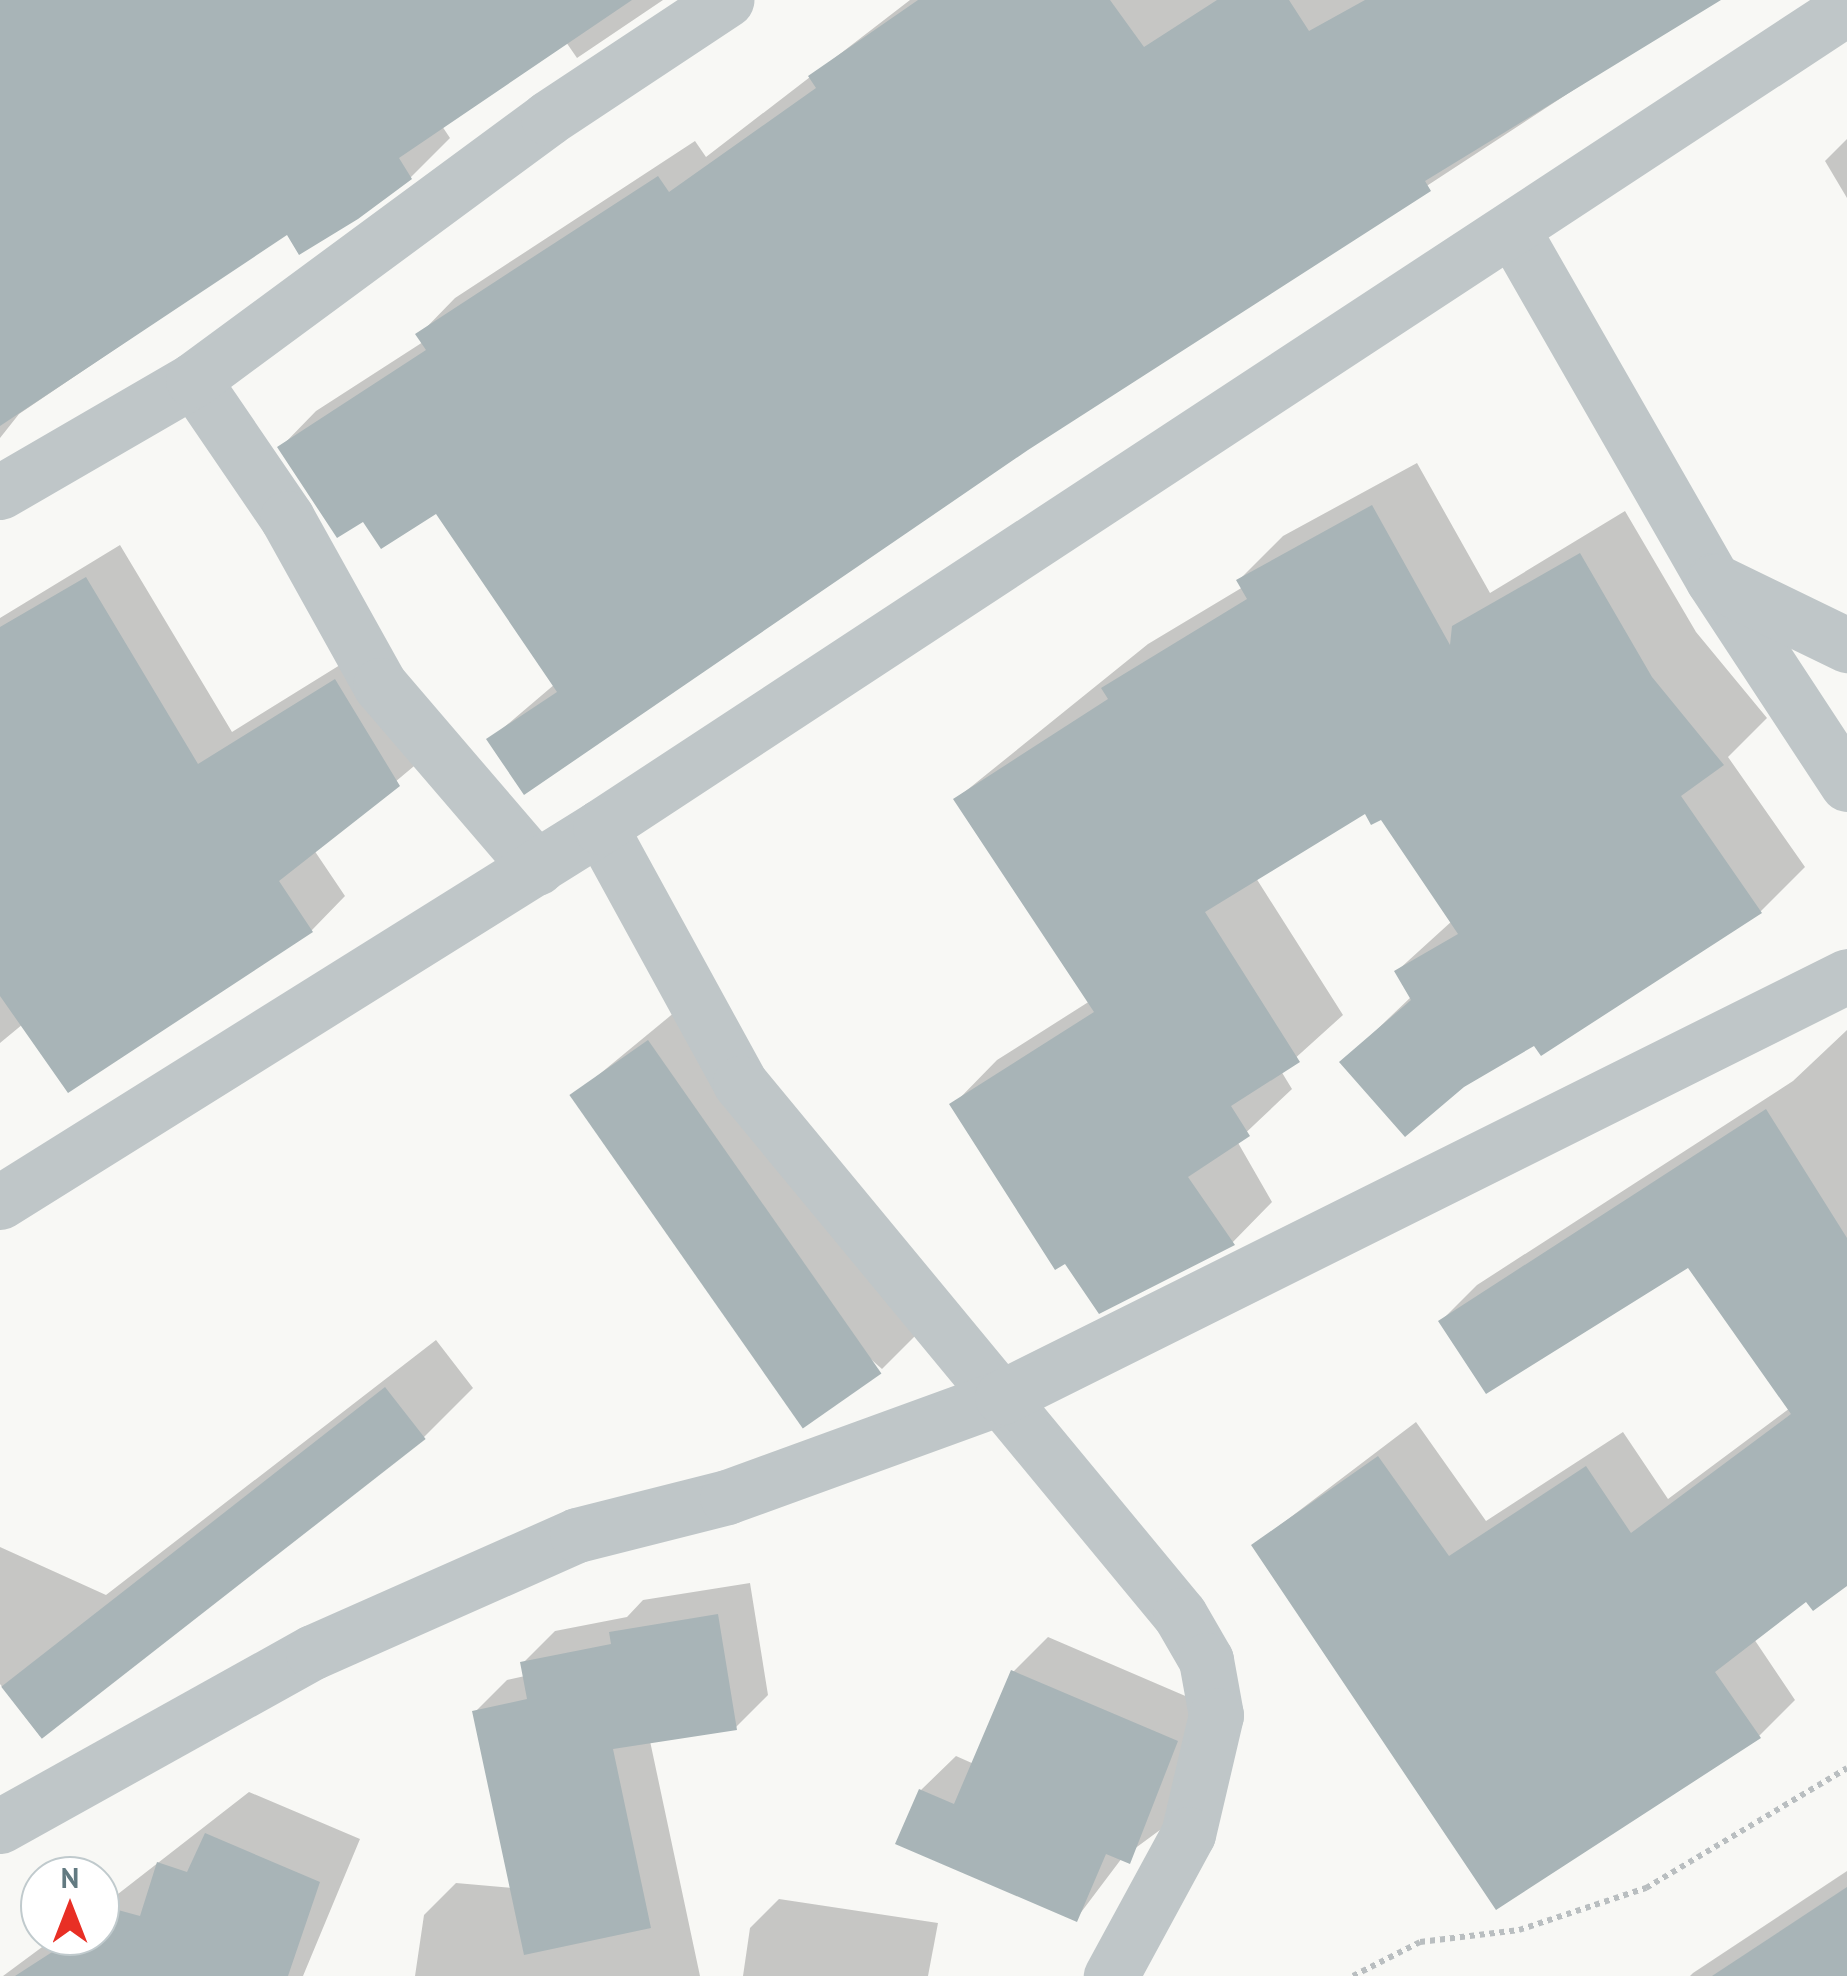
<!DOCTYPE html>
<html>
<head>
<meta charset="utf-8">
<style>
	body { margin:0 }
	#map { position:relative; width:1847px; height:1976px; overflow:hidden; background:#f8f8f5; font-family:"PT Sans",sans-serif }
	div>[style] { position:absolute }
	.shadow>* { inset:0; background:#0003 }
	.building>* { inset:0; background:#a8b4b7; transform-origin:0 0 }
	.path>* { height:6px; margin-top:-3px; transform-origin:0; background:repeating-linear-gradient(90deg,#b9bec0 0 5px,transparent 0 10px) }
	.street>* { height:55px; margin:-27.5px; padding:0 27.5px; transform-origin:27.5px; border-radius:27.5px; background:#bfc6c8 }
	span { translate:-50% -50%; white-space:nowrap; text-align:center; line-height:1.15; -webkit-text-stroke:10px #fff; paint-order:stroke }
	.north { position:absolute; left:20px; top:1856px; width:100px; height:100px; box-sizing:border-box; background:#fff; border:2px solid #c0cacd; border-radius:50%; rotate:0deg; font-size:28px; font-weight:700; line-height:40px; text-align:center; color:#627a81 }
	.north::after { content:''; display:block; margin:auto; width:35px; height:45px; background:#e82f25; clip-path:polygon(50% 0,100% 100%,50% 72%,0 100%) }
</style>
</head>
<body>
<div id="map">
	<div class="shadow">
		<i style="clip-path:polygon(0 0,663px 0,577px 58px,566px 42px,442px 126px,450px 138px,411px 177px,288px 232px,19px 414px,0 438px)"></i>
		<i style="clip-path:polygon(910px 0,1711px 0,1026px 448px,489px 740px,555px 684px,437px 511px,364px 518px,280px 448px,316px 411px,423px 342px,419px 335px,455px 298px,695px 141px,706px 157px)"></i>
		<i style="clip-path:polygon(1847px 139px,1847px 198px,1825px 161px)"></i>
		<i style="clip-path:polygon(1417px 463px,1490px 593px,1625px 511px,1696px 632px,1767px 718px,1728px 757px,1805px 867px,1761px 911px,1535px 1042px,1343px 1062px,1412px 996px,1397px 971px,1452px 921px,1381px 816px,1366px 811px,1256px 878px,1343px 1015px,1281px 1071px,1292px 1089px,1237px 1141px,1272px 1202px,1228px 1247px,953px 1105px,997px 1060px,1090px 1001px,956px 799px,1148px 644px,1243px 587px,1239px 580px,1283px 536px)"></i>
		<i style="clip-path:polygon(120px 545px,232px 732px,369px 647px,432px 751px,314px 850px,345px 896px,312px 930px,23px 1024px,0 1043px,0 618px)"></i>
		<i style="clip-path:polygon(698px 993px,931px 1320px,882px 1369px,573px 1096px)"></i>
		<i style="clip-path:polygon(1847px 1030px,1847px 1583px,1806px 1599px,1754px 1639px,1795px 1700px,1759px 1736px,1254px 1545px,1416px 1422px,1486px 1521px,1623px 1432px,1668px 1499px,1790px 1408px,1689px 1265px,1441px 1321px,1477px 1285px,1793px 1081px)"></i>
		<i style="clip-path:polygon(436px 1340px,473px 1388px,424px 1437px,40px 1736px,0 1684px,0 1547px,106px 1595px)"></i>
		<i style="clip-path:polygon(750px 1583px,768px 1695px,736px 1727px,650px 1741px,700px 1976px,415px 1976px,424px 1915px,456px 1883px,512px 1888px,475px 1712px,507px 1680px,525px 1676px,523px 1663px,555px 1631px,627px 1617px,643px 1600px)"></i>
		<i style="clip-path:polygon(1048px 1637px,1211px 1707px,1164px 1827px,1122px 1858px,1076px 1919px,921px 1790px,956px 1756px,974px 1764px,1013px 1672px)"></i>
		<i style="clip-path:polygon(249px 1792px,360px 1839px,303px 1976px,3px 1976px,57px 1936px,100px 1936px,100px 1908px)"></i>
		<i style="clip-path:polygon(1847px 1871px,1847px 1976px,1690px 1976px,1693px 1973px)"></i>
		<i style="clip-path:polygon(779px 1899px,938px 1923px,928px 1976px,743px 1976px,750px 1928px)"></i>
	</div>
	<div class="building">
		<i style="clip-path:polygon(0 0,632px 0,399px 158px,412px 179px,358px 219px,299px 255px,287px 235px,0 426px)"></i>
		<i style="clip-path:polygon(918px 0,1110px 0,1144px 47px,1217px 0,1289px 0,1309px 31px,1365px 0,1721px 0,1425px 181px,1431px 191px,1028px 450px,524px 795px,486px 739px,557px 692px,436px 514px,381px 549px,363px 522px,337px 538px,277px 447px,426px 350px,415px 334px,530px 259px,658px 176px,669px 192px,816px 88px,808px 76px)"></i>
		<i style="clip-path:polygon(1372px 505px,1450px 645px,1452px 626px,1580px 553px,1652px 677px,1724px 765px,1681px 796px,1762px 913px,1541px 1056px,1534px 1046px,1464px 1087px,1405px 1137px,1339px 1062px,1411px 1000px,1394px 971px,1458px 934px,1381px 820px,1371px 825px,1365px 814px,1205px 912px,1300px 1062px,1231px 1106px,1250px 1136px,1188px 1177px,1235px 1245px,1099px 1314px,1065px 1264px,1055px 1270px,949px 1104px,1094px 1012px,953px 799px,1108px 699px,1101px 688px,1247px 599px,1236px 580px)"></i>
		<i style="clip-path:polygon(86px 577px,198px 764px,335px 679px,400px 786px,279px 881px,313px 932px,68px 1093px,0 996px,0 627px)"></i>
		<i style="left:648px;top:1040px;width:407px;height:96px;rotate:55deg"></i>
		<i style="clip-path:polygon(1766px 1109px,1847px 1238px,1847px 1586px,1813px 1611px,1806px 1602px,1715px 1672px,1761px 1738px,1496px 1910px,1251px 1545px,1378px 1456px,1449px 1556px,1586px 1466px,1631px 1533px,1791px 1414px,1688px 1268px,1486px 1394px,1438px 1321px)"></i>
		<i style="left:385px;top:1387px;width:66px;height:487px;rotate:52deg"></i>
		<i style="clip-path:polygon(718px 1614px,737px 1730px,613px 1749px,651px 1928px,524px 1955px,472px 1711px,527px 1699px,520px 1662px,611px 1644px,609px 1632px)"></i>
		<i style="clip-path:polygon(1011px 1670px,1178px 1741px,1130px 1864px,1106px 1854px,1077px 1922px,895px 1844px,919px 1789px,954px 1804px)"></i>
		<i style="clip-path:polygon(205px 1833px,320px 1882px,288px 1976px,15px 1976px,77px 1936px,100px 1936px,100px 1921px,118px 1910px,140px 1916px,157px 1862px,187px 1872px)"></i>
		<i style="clip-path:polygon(1847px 1887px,1847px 1976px,1712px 1976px)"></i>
	</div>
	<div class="path">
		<i style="left:1353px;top:1976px;width:75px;rotate:-26.9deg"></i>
		<i style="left:1420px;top:1942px;width:100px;rotate:-6.9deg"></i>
		<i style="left:1519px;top:1930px;width:134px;rotate:-18.3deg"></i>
		<i style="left:1646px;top:1888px;width:234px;rotate:-30.8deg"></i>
	</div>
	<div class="street">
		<i style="left:1512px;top:229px;width:404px;rotate:60.2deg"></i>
		<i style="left:1713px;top:580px;width:244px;rotate:56.7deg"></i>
		<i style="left:193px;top:380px;width:167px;rotate:55.7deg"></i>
		<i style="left:287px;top:518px;width:191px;rotate:60.9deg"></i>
		<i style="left:380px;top:685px;width:241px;rotate:49.4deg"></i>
		<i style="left:0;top:492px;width:223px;rotate:-30.1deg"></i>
		<i style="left:193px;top:380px;width:441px;rotate:-36.4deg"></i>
		<i style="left:548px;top:118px;width:214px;rotate:-33.5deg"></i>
		<i style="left:1715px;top:581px;width:147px;rotate:25.9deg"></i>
		<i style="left:600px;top:827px;width:292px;rotate:61.3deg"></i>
		<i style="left:740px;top:1083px;width:690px;rotate:50.41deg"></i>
		<i style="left:1180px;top:1615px;width:52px;rotate:60deg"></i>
		<i style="left:1206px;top:1660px;width:56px;rotate:79.7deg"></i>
		<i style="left:1216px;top:1715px;width:122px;rotate:103.2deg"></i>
		<i style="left:1188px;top:1834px;width:162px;rotate:118.5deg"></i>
		<i style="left:0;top:1202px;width:708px;rotate:-32.01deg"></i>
		<i style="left:600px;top:827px;width:1492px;rotate:-33.3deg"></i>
		<i style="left:0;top:1826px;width:358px;rotate:-29.1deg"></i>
		<i style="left:313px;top:1652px;width:289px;rotate:-23.9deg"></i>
		<i style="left:577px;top:1535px;width:155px;rotate:-14.2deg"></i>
		<i style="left:727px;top:1497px;width:293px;rotate:-20deg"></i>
		<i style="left:1002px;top:1397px;width:944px;rotate:-26.48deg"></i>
	</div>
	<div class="north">N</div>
</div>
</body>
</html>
